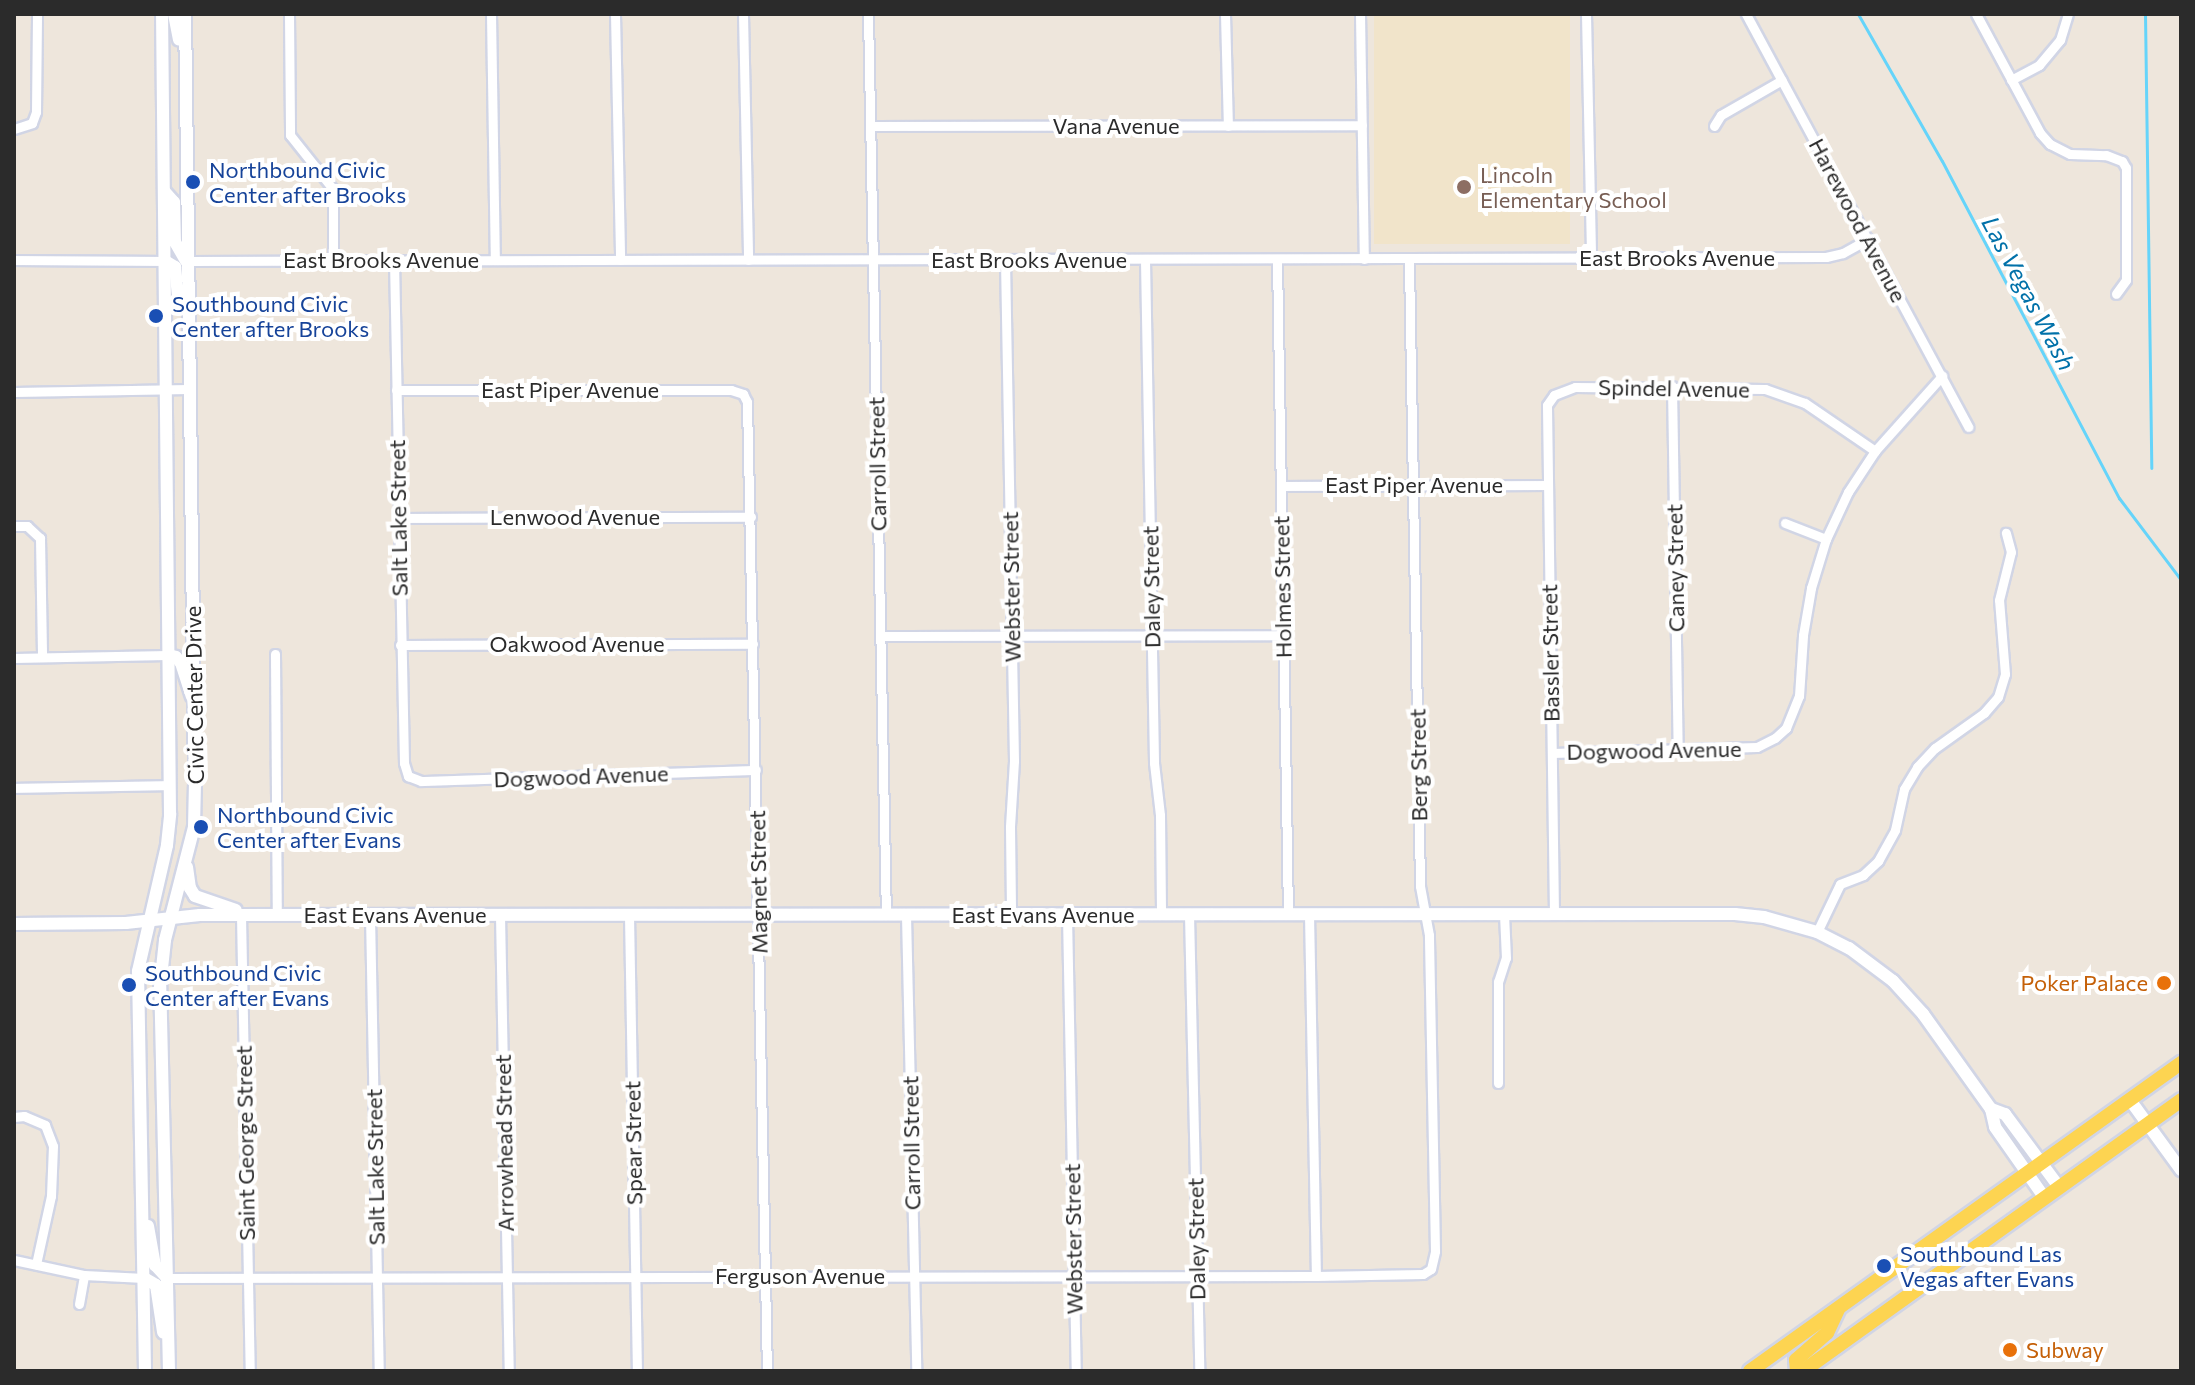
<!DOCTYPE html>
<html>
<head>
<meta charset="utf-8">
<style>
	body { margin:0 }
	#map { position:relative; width:2195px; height:1385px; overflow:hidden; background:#eee6dc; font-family:Commissioner,sans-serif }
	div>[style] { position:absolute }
	.education>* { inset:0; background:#f1e4ca; transform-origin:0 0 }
	.stream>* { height:3px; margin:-1.5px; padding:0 1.5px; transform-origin:1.5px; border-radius:1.5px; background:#65d4fa }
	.roads { filter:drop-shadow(2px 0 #d1d5e5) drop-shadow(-2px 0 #d1d5e5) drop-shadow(0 2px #d1d5e5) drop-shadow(0 -2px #d1d5e5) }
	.street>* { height:9px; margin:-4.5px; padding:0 4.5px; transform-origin:4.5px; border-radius:4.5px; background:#fff }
	.secondary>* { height:12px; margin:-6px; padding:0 6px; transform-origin:6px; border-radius:6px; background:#fff }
	.primary>* { height:14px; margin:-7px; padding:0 7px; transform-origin:7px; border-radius:7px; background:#fdd451 }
	.dots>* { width:22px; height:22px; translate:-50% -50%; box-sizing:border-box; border:4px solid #fff; border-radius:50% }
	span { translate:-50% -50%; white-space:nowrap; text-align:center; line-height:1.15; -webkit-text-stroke:8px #fff; paint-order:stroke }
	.street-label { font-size:22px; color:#2b2b2b }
	.transit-label { font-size:22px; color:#164399 }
	.left { translate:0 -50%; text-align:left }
	.education-label { font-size:22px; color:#785e54 }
	.food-label { font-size:22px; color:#c56008 }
	.right { translate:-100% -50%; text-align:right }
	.water-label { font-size:24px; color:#0171a9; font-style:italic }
	.frame { position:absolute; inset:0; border:16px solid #2b2b2b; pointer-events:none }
</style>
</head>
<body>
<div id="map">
	<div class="education">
		<i style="left:1374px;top:14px;width:196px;height:230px"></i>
	</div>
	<div class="stream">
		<i style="left:1858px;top:14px;width:169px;rotate:60.3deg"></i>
		<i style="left:1942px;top:161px;width:381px;rotate:62.3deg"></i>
		<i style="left:2119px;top:498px;width:103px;rotate:52.9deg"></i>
		<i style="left:2145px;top:14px;width:454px;rotate:89.2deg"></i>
	</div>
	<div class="roads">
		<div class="street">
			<i style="left:289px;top:14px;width:121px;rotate:89.5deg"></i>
			<i style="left:290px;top:135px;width:69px;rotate:51.5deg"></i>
			<i style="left:333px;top:189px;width:72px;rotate:90deg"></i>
			<i style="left:491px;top:14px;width:246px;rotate:89.1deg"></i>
			<i style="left:615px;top:14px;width:246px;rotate:88.8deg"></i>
			<i style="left:743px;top:14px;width:246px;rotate:88.8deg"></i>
			<i style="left:868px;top:14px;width:901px;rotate:88.86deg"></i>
			<i style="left:1225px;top:14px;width:112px;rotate:88.5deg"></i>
			<i style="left:1360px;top:14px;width:245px;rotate:89.1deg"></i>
			<i style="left:1586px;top:14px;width:245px;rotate:88.8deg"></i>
			<i style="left:1746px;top:14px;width:469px;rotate:61.7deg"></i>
			<i style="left:1976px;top:14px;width:135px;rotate:61.7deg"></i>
			<i style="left:2040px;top:133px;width:15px;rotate:48deg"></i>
			<i style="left:2050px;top:144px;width:22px;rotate:27deg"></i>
			<i style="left:2070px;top:154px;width:36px;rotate:2deg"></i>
			<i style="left:2106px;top:155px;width:17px;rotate:21deg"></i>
			<i style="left:2122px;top:161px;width:8px;rotate:60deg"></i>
			<i style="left:2126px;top:168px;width:112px;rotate:90deg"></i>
			<i style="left:2126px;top:280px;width:17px;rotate:126deg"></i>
			<i style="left:2011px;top:80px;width:32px;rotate:-28deg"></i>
			<i style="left:2039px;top:65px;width:33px;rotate:-50deg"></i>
			<i style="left:2060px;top:40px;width:27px;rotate:-73deg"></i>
			<i style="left:870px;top:126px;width:492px;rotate:-0.1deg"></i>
			<i style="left:1714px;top:126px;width:13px;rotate:-58deg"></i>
			<i style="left:1721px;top:115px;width:70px;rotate:-29.8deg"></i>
			<i style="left:14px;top:129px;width:19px;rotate:-18deg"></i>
			<i style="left:32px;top:123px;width:12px;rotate:-70deg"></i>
			<i style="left:36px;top:112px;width:98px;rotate:-89.4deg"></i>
			<i style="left:1277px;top:259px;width:655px;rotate:89.04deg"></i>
			<i style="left:14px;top:260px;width:151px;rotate:0.4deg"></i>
			<i style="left:394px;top:260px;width:503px;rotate:88.86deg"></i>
			<i style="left:404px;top:763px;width:14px;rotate:73deg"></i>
			<i style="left:408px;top:776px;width:14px;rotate:21deg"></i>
			<i style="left:421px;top:781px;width:335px;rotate:-1.9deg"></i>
			<i style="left:1005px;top:260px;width:501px;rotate:88.97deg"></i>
			<i style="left:1014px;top:761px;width:66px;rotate:93.5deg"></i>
			<i style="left:1010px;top:827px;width:88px;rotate:89.3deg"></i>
			<i style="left:1145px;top:260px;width:503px;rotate:88.97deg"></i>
			<i style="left:1154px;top:763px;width:52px;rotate:83.4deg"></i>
			<i style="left:1160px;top:815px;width:100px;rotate:89.4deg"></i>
			<i style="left:186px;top:261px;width:1640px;rotate:-0.14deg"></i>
			<i style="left:1826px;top:257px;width:17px;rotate:-13deg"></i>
			<i style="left:1843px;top:253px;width:29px;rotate:-29deg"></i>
			<i style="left:1672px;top:386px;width:365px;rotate:89.1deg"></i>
			<i style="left:396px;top:390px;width:335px"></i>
			<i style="left:731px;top:390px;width:13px;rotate:18deg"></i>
			<i style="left:743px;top:394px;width:9px;rotate:63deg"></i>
			<i style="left:747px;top:402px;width:969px;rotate:88.82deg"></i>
			<i style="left:14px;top:392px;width:175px;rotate:-1deg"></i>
			<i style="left:1281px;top:486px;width:266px;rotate:-0.2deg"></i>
			<i style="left:398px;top:518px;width:353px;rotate:-0.2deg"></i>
			<i style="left:1785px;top:523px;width:44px;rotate:21.3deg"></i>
			<i style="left:14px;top:526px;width:13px"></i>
			<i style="left:27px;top:526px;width:18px;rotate:43deg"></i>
			<i style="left:40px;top:538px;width:119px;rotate:89deg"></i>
			<i style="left:881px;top:636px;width:402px;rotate:-0.1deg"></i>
			<i style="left:400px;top:645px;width:353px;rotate:-0.2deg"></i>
			<i style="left:275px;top:654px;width:261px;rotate:89.6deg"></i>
			<i style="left:14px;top:658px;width:154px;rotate:-1.1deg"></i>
			<i style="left:1552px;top:753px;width:205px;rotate:-1.7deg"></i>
			<i style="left:1757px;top:747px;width:20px;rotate:-27deg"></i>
			<i style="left:1775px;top:738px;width:15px;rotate:-42deg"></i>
			<i style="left:1786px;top:728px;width:35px;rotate:-68deg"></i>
			<i style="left:1799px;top:696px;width:61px;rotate:-86.2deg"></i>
			<i style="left:1803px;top:635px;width:48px;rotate:-80.3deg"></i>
			<i style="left:1811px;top:588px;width:51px;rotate:-73deg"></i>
			<i style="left:1826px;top:539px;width:52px;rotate:-64.9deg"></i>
			<i style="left:1848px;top:492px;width:49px;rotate:-56.6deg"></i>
			<i style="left:1875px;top:451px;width:101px;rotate:-48.2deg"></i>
			<i style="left:14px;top:788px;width:156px;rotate:-1.1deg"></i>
			<i style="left:1189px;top:914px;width:457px;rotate:88.7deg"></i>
			<i style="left:1309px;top:914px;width:362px;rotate:88.9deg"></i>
			<i style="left:1554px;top:914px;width:509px;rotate:-90.79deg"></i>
			<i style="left:1547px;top:405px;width:12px;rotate:-55deg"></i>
			<i style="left:1554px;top:395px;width:22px;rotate:-21deg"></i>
			<i style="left:1575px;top:387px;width:190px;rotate:0.6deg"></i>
			<i style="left:1765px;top:389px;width:42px;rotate:19.3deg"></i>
			<i style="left:1805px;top:403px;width:85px;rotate:34.4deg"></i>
			<i style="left:241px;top:915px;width:456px;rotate:88.9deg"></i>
			<i style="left:370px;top:915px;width:456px;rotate:88.9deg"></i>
			<i style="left:500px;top:915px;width:456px;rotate:88.9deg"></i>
			<i style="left:629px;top:915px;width:456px;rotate:89deg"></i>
			<i style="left:906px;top:915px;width:456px;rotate:88.7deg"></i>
			<i style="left:1067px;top:915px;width:456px;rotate:88.9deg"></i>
			<i style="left:1817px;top:932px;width:53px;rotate:-64.4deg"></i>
			<i style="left:1840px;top:884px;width:25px;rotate:-21deg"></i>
			<i style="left:1863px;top:875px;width:21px;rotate:-43deg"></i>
			<i style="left:1878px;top:861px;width:35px;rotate:-61deg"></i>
			<i style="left:1895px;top:830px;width:42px;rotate:-77.6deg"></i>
			<i style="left:1904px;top:789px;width:26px;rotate:-59deg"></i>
			<i style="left:1917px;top:767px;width:26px;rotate:-47deg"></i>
			<i style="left:1935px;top:748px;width:60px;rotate:-35.5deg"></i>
			<i style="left:1984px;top:713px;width:21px;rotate:-49deg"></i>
			<i style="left:1998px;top:697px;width:24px;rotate:-73deg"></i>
			<i style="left:2005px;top:674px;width:74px;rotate:-94.6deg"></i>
			<i style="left:1999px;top:600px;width:49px;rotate:-76deg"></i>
			<i style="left:2011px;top:552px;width:20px;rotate:-105deg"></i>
			<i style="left:1498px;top:1083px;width:101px;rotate:-90deg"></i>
			<i style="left:1498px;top:982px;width:25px;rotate:-72deg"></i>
			<i style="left:1506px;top:958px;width:44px;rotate:-92.6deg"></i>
			<i style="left:14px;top:1117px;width:10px;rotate:-6deg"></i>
			<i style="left:24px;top:1116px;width:23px;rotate:23deg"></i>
			<i style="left:45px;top:1125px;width:22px;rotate:69deg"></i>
			<i style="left:53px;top:1146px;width:50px;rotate:92.3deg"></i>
			<i style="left:51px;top:1196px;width:70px;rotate:102.4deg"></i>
			<i style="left:14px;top:1260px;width:72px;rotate:12.1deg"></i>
			<i style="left:84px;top:1275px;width:60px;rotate:2.9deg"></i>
			<i style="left:167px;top:1278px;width:1149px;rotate:-0.1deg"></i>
			<i style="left:1316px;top:1276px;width:107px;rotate:-1.1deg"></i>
			<i style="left:1423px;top:1274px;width:9px;rotate:-32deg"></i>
			<i style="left:1431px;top:1269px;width:18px;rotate:-77deg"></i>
			<i style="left:1435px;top:1251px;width:316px;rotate:-91.1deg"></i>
			<i style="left:1429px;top:935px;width:50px;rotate:-100.4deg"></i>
			<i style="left:1420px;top:886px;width:627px;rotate:-91.01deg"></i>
			<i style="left:79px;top:1304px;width:29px;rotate:-80deg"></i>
		</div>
		<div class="secondary">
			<i style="left:174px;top:14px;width:26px;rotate:79deg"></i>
			<i style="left:164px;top:191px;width:15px;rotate:48deg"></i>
			<i style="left:174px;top:202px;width:40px;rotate:88.6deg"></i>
			<i style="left:175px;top:242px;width:22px;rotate:60deg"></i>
			<i style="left:165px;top:261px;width:12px;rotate:31deg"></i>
			<i style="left:175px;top:267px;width:27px;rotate:84deg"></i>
			<i style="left:178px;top:294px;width:9px;rotate:18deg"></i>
			<i style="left:168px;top:655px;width:8px;rotate:14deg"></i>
			<i style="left:176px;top:657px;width:8px;rotate:50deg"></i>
			<i style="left:181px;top:663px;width:35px;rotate:72deg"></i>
			<i style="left:187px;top:867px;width:21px;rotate:82deg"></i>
			<i style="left:190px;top:888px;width:9px;rotate:58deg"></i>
			<i style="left:195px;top:896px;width:43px;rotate:18.9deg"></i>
			<i style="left:14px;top:924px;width:112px;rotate:-0.5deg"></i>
			<i style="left:126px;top:923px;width:74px;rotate:-6.2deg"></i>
			<i style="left:200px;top:915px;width:1535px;rotate:-0.04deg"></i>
			<i style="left:1735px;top:914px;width:29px;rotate:6deg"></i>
			<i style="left:1764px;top:917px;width:55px;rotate:15.8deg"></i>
			<i style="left:1817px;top:932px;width:36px;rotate:27deg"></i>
			<i style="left:1849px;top:948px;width:55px;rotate:36.9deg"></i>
			<i style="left:1893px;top:981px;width:45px;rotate:47.7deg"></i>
			<i style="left:1923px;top:1014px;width:117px;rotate:54.4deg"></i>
			<i style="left:1991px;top:1109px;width:18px;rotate:77deg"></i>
			<i style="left:1995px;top:1127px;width:85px;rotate:55deg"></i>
			<i style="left:2130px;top:1100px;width:87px;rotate:53.9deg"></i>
			<i style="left:1991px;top:1109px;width:15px;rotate:20deg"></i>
			<i style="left:2005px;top:1114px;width:91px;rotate:53.5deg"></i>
			<i style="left:148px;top:1226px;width:40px;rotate:80deg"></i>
			<i style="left:155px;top:1265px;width:18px;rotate:47deg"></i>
			<i style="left:144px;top:1278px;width:14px;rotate:30deg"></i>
			<i style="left:156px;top:1285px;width:48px;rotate:81.5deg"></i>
			<i style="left:145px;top:1371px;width:400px;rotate:-91deg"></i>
			<i style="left:138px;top:971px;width:129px;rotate:-77deg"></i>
			<i style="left:167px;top:845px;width:31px;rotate:-84deg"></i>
			<i style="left:170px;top:814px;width:800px;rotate:-90.57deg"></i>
			<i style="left:169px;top:1371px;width:384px;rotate:-91.3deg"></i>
			<i style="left:160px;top:987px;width:47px;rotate:-83.9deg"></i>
			<i style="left:165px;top:940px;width:117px;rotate:-75.6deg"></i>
			<i style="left:194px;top:827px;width:43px;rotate:-88.7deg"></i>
			<i style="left:195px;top:784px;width:770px;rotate:-90.74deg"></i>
		</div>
		<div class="primary">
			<i style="left:1750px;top:1371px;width:530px;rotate:-35.55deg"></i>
			<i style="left:1797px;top:1371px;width:11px;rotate:-95deg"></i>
			<i style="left:1796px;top:1360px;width:41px;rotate:-41.1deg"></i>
			<i style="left:1827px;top:1333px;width:26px;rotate:-65deg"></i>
			<i style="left:1803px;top:1371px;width:465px;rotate:-35.6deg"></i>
		</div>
	</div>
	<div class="dots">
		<i style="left:193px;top:182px;background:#1a4fb4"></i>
		<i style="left:1464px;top:187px;background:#8d6e63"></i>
		<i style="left:156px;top:316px;background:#1a4fb4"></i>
		<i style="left:201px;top:827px;background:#1a4fb4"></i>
		<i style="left:2164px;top:983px;background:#e8710a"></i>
		<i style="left:129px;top:985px;background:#1a4fb4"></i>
		<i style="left:1884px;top:1266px;background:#1a4fb4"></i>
		<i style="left:2010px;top:1350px;background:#e8710a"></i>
	</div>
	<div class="street-label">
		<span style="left:1116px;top:126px">Vana Avenue</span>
		<span style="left:1858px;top:220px;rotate:62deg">Harewood Avenue</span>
		<span style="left:1677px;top:258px">East Brooks Avenue</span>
		<span style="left:381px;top:260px">East Brooks Avenue</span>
		<span style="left:1029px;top:260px">East Brooks Avenue</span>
		<span style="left:1674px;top:388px;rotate:1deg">Spindel Avenue</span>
		<span style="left:570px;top:390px">East Piper Avenue</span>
		<span style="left:877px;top:464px;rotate:-91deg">Carroll Street</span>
		<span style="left:1414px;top:485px">East Piper Avenue</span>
		<span style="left:575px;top:517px">Lenwood Avenue</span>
		<span style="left:398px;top:518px;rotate:-91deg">Salt Lake Street</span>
		<span style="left:1675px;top:568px;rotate:-91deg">Caney Street</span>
		<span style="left:1011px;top:587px;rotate:-91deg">Webster Street</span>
		<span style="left:1151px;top:587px;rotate:-91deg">Daley Street</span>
		<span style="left:1282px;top:587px;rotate:-91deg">Holmes Street</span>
		<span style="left:577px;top:644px">Oakwood Avenue</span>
		<span style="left:1550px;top:653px;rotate:-91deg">Bassler Street</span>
		<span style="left:194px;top:695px;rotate:-91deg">Civic Center Drive</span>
		<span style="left:1654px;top:750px;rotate:-1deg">Dogwood Avenue</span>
		<span style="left:1418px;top:765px;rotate:-91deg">Berg Street</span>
		<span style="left:581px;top:776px;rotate:-2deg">Dogwood Avenue</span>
		<span style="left:758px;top:882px;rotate:-91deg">Magnet Street</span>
		<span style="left:395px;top:915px">East Evans Avenue</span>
		<span style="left:1043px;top:915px">East Evans Avenue</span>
		<span style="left:245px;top:1143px;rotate:-91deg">Saint George Street</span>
		<span style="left:504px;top:1143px;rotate:-91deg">Arrowhead Street</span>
		<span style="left:633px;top:1143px;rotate:-91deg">Spear Street</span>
		<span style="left:911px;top:1143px;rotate:-91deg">Carroll Street</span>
		<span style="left:375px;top:1167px;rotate:-91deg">Salt Lake Street</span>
		<span style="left:1073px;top:1239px;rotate:-91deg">Webster Street</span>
		<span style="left:1196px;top:1239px;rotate:-91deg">Daley Street</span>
		<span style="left:800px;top:1276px">Ferguson Avenue</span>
	</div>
	<div class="transit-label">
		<span class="left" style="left:209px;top:182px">Northbound Civic<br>Center after Brooks</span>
		<span class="left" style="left:172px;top:316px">Southbound Civic<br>Center after Brooks</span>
		<span class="left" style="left:217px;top:827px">Northbound Civic<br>Center after Evans</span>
		<span class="left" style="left:145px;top:985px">Southbound Civic<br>Center after Evans</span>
		<span class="left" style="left:1900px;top:1266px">Southbound Las<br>Vegas after Evans</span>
	</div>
	<div class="education-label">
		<span class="left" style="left:1480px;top:187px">Lincoln<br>Elementary School</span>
	</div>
	<div class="food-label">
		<span class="right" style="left:2148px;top:983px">Poker Palace</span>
		<span class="left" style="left:2026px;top:1350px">Subway</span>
	</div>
	<div class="water-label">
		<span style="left:2029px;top:293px;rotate:62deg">Las Vegas Wash</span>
	</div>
	<div class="frame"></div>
</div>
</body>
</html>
